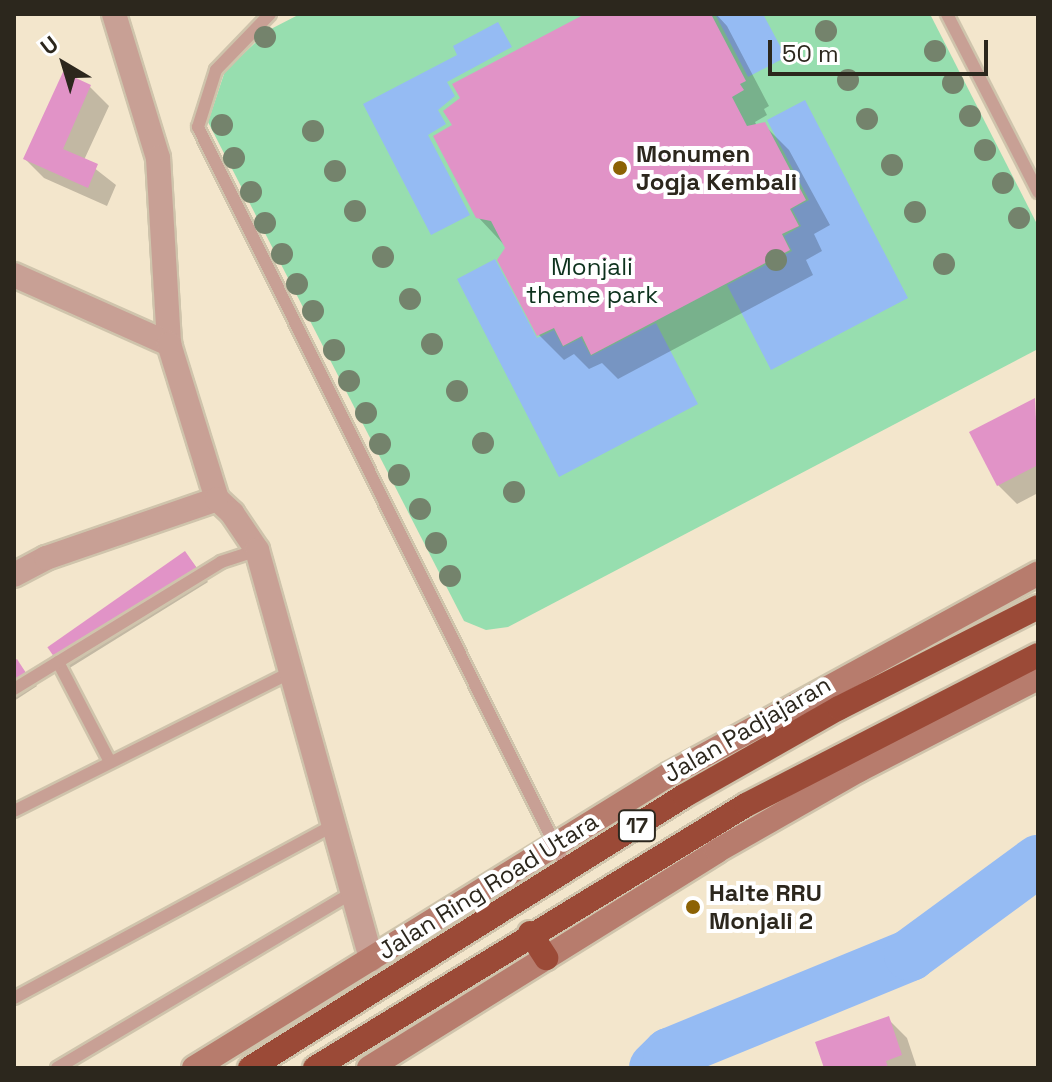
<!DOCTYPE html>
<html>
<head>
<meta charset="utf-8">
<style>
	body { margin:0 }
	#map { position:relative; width:1052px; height:1082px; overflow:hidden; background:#f3e6cc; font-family:"Space Grotesk",sans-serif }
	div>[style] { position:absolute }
	.green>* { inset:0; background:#97deaf }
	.water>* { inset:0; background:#95bbf3 }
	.shadow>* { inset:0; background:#0003 }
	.river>* { height:52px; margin:-26px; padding:0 26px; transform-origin:26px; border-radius:26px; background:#95bbf3 }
	.building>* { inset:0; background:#e193c7; transform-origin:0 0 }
	.roads { filter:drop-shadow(2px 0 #cfc4ac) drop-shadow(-2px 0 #cfc4ac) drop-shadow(0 2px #cfc4ac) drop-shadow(0 -2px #cfc4ac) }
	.lane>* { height:12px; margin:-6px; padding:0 6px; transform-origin:6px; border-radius:6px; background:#c8a095 }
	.street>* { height:24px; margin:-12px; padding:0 12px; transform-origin:12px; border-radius:12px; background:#c8a095 }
	.secondary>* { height:24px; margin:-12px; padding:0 12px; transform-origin:12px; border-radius:12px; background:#b77c6d }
	.highway>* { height:24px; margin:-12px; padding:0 12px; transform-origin:12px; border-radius:12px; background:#9b4a37 }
	.trees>* { width:22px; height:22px; margin:-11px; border-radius:50%; background:#74836c }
	.dots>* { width:22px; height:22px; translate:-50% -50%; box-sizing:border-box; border:4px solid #fff; border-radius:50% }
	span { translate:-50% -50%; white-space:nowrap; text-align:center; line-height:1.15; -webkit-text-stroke:8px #fff; paint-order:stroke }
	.shield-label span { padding:2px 6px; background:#fff; border:2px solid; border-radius:6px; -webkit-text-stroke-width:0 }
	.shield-label { font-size:22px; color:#2c271d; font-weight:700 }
	.poi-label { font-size:24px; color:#2c271d; font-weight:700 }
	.left { translate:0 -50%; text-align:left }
	.park-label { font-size:24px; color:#0d321d }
	.street-label { font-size:24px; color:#2c271d }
	.frame { position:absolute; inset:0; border:16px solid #2c271d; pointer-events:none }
	.north { position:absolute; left:24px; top:24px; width:80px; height:80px; -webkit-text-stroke:6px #fff; paint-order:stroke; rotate:322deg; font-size:22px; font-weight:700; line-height:32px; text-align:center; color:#2c271d }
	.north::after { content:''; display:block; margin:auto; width:28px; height:36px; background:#2c271d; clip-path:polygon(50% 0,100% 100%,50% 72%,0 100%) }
	.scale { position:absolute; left:768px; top:40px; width:220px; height:36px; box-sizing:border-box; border:4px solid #2c271d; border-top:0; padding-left:10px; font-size:24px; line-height:28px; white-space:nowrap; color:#2c271d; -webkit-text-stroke:6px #fff; paint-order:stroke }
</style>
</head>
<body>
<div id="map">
	<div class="green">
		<i style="clip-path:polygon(300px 14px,930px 14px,1038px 226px,1038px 349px,508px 627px,486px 630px,464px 621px,208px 122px,225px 71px,269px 30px)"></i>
	</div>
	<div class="water">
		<i style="clip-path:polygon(715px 14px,763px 14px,786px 57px,748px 77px)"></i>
		<i style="clip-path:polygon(498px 22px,512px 47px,447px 82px,455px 96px,438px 110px,446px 124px,428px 135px,470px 215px,431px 235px,363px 104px,457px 55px,453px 46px)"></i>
		<i style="clip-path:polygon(805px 100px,908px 298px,771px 370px,727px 285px,792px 251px,784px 236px,801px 226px,792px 209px,809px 200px,767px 120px)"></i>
		<i style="clip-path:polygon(495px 259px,537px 338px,554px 330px,563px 347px,581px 338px,591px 356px,656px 323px,698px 404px,559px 477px,457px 279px)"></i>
	</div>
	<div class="shadow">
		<i style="clip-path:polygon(589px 14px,716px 14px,727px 26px,769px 106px,764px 109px,767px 115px,755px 122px,757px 126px,764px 125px,789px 150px,830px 225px,814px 234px,822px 251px,806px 260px,813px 275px,618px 379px,602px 363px,589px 369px,574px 354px,564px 360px,539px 335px,507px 248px,478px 217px,454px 126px)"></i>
		<i style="clip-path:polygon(64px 75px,90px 87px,109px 106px,84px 160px,116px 185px,107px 206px,44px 178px,25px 159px)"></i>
		<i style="clip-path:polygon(1034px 401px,1038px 493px,1017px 504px,998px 485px)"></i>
		<i style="clip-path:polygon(185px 553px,208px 582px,68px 669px,56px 656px)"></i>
		<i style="clip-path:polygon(17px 662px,37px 686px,14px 701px,14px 664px)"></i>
		<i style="clip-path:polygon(888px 1019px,907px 1038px,917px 1068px,826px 1068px)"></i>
	</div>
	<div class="river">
		<i style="left:655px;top:1068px;width:20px;rotate:-45deg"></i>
		<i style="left:669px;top:1054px;width:261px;rotate:-22.3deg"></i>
		<i style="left:910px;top:955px;width:159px;rotate:-36.3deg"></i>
	</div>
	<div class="building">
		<i style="clip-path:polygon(585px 14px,711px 14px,746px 81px,740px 84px,744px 90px,732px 97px,747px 126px,765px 122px,806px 200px,790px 209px,799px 226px,782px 234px,790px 250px,591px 355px,582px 336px,563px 346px,554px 328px,537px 336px,497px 260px,505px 248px,491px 221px,476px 218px,433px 136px,452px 125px,443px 111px,460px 98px,452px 84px)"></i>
		<i style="clip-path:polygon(63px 72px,91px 85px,63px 149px,98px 164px,88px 188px,23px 159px)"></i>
		<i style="clip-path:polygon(1035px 398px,1038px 465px,997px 486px,969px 432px)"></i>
		<i style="left:185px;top:551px;width:21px;height:168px;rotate:55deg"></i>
		<i style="clip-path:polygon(17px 659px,26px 673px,14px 680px,14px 661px)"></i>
		<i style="clip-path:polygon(889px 1016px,902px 1055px,886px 1061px,888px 1068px,824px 1068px,815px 1042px)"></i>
	</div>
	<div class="roads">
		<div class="lane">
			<i style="left:270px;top:14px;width:78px;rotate:134deg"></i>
			<i style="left:216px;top:70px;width:60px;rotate:107.5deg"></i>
			<i style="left:198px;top:127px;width:829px;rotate:63.56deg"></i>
			<i style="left:947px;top:14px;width:200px;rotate:62.9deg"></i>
			<i style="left:58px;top:662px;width:113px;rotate:62.5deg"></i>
			<i style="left:14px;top:689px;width:243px;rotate:-31.5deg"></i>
			<i style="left:221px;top:562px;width:38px;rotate:-18deg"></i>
			<i style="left:14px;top:811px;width:310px;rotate:-26.6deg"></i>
			<i style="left:14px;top:998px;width:364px;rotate:-28.4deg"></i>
			<i style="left:57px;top:1068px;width:343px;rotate:-30.7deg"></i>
		</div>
		<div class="street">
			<i style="left:114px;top:14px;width:151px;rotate:73deg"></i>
			<i style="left:158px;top:158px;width:186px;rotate:86.6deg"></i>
			<i style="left:14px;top:275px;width:170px;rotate:24deg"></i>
			<i style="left:169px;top:344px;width:162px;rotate:72.8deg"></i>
			<i style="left:14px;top:575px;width:36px;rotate:-28deg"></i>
			<i style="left:46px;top:558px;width:181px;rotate:-19deg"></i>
			<i style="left:217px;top:499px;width:21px;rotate:43deg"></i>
			<i style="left:232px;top:513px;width:45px;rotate:56deg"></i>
			<i style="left:257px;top:550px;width:425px;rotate:74.4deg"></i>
		</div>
		<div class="secondary">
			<i style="left:194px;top:1068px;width:559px;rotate:-31.7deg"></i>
			<i style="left:670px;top:774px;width:419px;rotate:-28.6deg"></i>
			<i style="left:369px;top:1068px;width:410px;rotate:-31.9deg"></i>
			<i style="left:717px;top:851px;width:163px;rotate:-29.7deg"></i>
			<i style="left:859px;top:770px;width:201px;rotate:-27.2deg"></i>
		</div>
		<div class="highway">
			<i style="left:530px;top:933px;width:30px;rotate:57deg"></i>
			<i style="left:250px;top:1068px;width:512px;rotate:-32.08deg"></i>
			<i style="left:684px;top:796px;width:178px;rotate:-29.6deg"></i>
			<i style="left:839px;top:708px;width:223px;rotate:-26.9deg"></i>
			<i style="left:315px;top:1068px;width:505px;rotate:-31.39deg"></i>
			<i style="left:746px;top:805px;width:328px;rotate:-27.2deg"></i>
		</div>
	</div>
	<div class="trees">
		<i style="left:826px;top:31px"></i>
		<i style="left:265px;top:37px"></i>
		<i style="left:935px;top:51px"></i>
		<i style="left:848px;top:80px"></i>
		<i style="left:953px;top:83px"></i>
		<i style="left:970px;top:116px"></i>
		<i style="left:867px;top:119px"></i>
		<i style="left:222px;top:125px"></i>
		<i style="left:313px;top:131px"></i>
		<i style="left:985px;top:150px"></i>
		<i style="left:234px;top:158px"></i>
		<i style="left:892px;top:165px"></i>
		<i style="left:335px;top:171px"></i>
		<i style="left:1003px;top:183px"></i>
		<i style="left:251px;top:192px"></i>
		<i style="left:355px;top:211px"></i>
		<i style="left:915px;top:212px"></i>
		<i style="left:1019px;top:218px"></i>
		<i style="left:265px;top:223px"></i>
		<i style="left:282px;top:254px"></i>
		<i style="left:383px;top:257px"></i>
		<i style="left:776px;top:260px"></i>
		<i style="left:944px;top:264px"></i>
		<i style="left:297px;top:284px"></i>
		<i style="left:410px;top:299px"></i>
		<i style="left:313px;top:311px"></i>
		<i style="left:432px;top:344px"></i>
		<i style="left:334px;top:350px"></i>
		<i style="left:349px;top:381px"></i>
		<i style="left:457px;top:391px"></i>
		<i style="left:366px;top:413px"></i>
		<i style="left:483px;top:443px"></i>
		<i style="left:380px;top:444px"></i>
		<i style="left:399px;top:475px"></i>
		<i style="left:514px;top:492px"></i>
		<i style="left:420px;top:509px"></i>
		<i style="left:436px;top:543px"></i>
		<i style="left:450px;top:576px"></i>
	</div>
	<div class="dots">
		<i style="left:620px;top:168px;background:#8c6204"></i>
		<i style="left:693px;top:907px;background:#8c6204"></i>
	</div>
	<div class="shield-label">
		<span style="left:637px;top:826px">17</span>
	</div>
	<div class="poi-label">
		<span class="left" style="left:636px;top:168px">Monumen<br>Jogja Kembali</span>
		<span class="left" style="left:709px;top:907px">Halte RRU<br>Monjali 2</span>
	</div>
	<div class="park-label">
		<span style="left:592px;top:281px">Monjali<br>theme park</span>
	</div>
	<div class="street-label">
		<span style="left:747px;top:729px;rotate:-30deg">Jalan Padjajaran</span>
		<span style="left:488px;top:886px;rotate:-32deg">Jalan Ring Road Utara</span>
	</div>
	<div class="frame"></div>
	<div class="north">U</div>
	<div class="scale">50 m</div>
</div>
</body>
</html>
